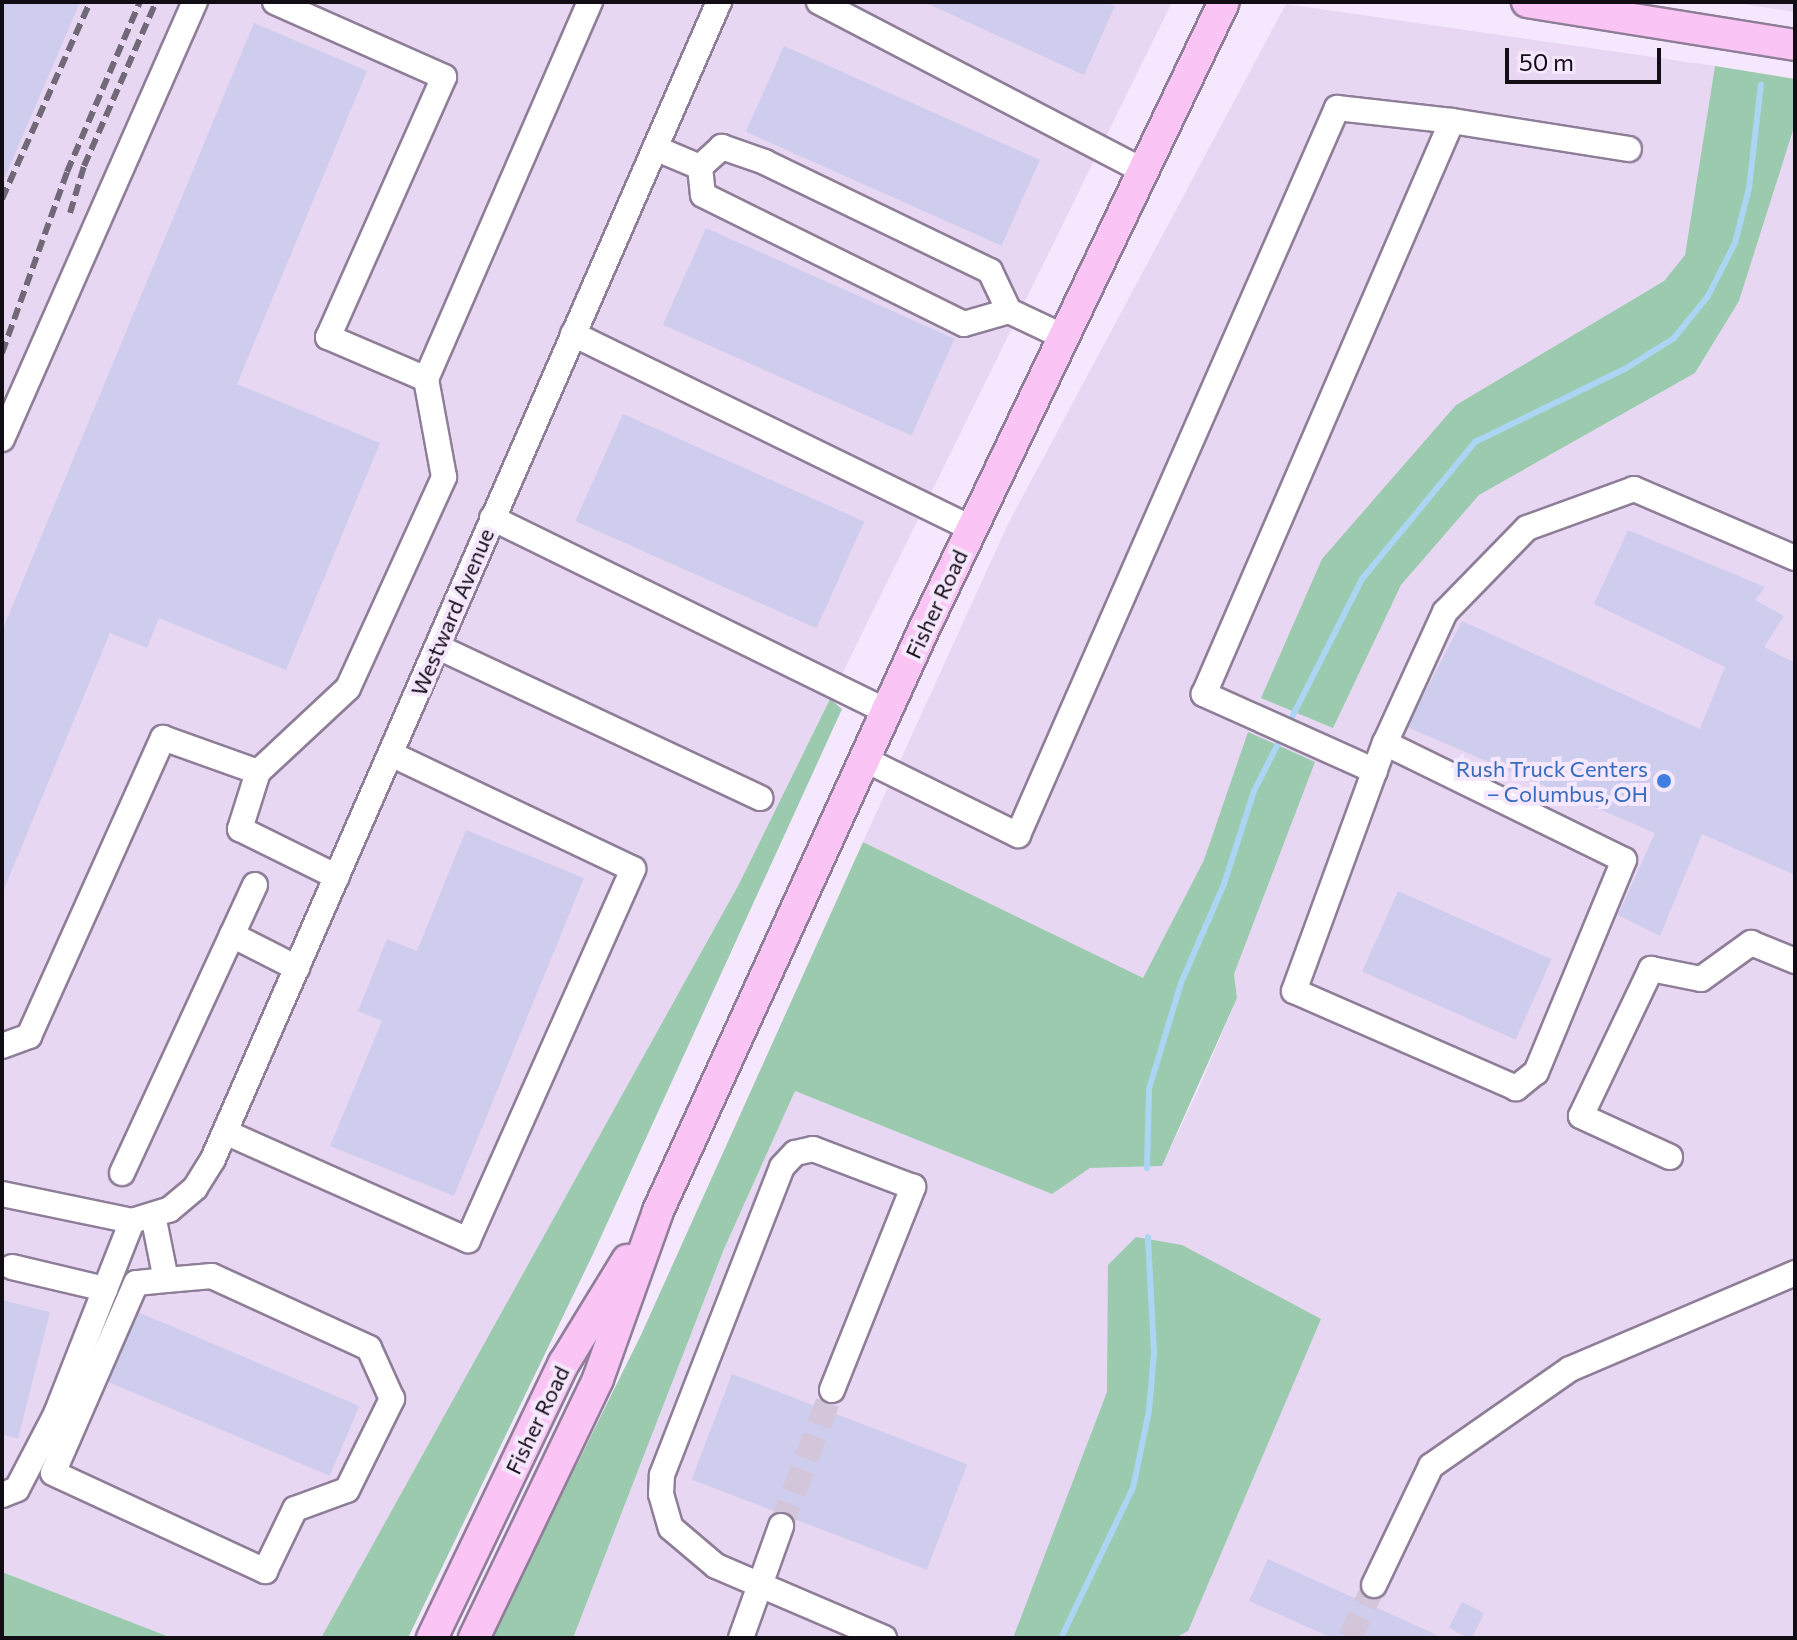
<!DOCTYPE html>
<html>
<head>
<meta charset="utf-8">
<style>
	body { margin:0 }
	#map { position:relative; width:1797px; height:1640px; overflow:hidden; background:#f5e7fe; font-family:Commissioner,sans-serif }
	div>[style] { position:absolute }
	.built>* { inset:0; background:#e8d7f2 }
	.green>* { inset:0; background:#9bcaae }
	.stream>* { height:6px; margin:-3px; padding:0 3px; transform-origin:3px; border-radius:3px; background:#acd5f4 }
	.building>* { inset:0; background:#cecded; transform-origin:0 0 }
	.minor-tunnel>* { height:24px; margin-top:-12px; transform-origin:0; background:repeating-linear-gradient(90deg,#d3c6db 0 24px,transparent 0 36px) }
	.roads { filter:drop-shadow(2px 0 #8f7e98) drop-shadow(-2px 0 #8f7e98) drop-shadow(0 2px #8f7e98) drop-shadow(0 -2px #8f7e98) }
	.minor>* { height:24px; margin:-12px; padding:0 12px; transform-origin:12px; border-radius:12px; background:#fff }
	.major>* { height:30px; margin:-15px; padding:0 15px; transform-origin:15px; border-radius:15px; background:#fac5f4 }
	.rail>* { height:6px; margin-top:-3px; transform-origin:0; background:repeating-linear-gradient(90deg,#726978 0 12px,transparent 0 18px) }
	.dots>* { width:22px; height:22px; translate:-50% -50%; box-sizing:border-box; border:4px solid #f5e7fe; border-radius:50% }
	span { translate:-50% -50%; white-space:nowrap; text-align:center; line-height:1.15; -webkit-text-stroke:8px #f5e7fe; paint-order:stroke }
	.street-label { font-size:22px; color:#120c15 }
	.shop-label { font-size:22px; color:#366cbe }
	.right { translate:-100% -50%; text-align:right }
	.frame { position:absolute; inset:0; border:4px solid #120c15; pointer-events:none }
	.scale { position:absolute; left:1505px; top:48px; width:156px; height:36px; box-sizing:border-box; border:4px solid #120c15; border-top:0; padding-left:10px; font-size:24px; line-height:28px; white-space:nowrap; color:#120c15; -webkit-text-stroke:6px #f5e7fe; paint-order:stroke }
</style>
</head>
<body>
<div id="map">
	<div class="built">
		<i style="clip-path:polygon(2px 2px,1172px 2px,739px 884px,321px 1638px,172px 1638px,2px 1572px)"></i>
		<i style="clip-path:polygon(1731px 2px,1795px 2px,1795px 12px)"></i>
		<i style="clip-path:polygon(1286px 4px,1715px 66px,1685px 255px,1664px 281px,1456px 405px,1332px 727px,1401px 585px,1479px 495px,1695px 373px,1739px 301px,1795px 124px,1795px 1638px,573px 1638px,724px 1249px,795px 1091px,1052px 1194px,1090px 1168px,1162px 1166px,1198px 1090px,1237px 998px,1234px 974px,1315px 761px,1204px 860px,1143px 979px,863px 842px,1008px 524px)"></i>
	</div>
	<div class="green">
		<i style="clip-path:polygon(1715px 66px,1795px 79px,1795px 124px,1739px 301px,1695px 373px,1479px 495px,1401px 585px,1333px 728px,1261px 698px,1322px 559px,1456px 405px,1664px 281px,1685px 255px)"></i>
		<i style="clip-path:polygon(830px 699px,842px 709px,594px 1252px,408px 1638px,321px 1638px,739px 884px)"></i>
		<i style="clip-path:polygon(1248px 732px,1315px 762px,1234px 974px,1237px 998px,1162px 1166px,1090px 1168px,1052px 1194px,795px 1091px,724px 1249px,573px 1638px,491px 1638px,641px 1335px,863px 842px,1143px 978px,1204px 860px)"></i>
		<i style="clip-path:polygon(1136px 1237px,1182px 1245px,1321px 1319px,1188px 1631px,1175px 1638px,1013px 1638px,1107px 1392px,1108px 1265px)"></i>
		<i style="clip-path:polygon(2px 1572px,172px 1638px,2px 1638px)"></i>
	</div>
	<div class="stream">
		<i style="left:1287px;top:727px;width:166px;rotate:-63.1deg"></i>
		<i style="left:1362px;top:579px;width:178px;rotate:-50.5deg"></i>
		<i style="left:1475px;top:442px;width:167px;rotate:-26deg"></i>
		<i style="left:1625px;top:369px;width:58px;rotate:-32.3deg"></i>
		<i style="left:1674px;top:338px;width:54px;rotate:-51deg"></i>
		<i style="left:1708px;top:296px;width:59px;rotate:-63deg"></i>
		<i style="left:1735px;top:243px;width:57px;rotate:-75.7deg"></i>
		<i style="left:1749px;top:188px;width:104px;rotate:-83.4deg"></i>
		<i style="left:1147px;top:1168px;width:79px;rotate:-88.5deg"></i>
		<i style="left:1149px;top:1089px;width:111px;rotate:-73.2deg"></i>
		<i style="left:1181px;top:983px;width:108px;rotate:-66.5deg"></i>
		<i style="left:1224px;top:884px;width:98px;rotate:-72.1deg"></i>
		<i style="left:1254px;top:791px;width:62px;rotate:-63deg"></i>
		<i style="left:1061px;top:1638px;width:166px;rotate:-64.4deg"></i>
		<i style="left:1133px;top:1488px;width:79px;rotate:-78.3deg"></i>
		<i style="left:1149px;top:1411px;width:58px;rotate:-85.1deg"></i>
		<i style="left:1154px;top:1353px;width:116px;rotate:-93deg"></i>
	</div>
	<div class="building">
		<i style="clip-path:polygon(2px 2px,80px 2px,2px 184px)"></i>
		<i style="clip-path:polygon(924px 2px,1106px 2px,1115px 6px,1084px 75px)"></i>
		<i style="clip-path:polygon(254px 23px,367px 71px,237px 384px,380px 443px,286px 670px,159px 618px,147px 648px,110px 633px,2px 894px,2px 631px)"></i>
		<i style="left:784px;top:46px;width:280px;height:94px;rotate:24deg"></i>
		<i style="left:706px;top:228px;width:272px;height:106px;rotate:24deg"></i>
		<i style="left:623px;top:414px;width:264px;height:117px;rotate:24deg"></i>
		<i style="clip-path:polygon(1628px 530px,1765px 587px,1755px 600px,1784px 616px,1764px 647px,1795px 663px,1795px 875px,1702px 834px,1660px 936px,1618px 915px,1655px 833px,1407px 727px,1462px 621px,1700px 729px,1725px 667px,1594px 604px)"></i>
		<i style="clip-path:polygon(466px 830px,584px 878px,454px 1196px,330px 1146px,382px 1021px,358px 1011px,387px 939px,417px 951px)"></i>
		<i style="left:1398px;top:891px;width:168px;height:88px;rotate:24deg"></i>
		<i style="clip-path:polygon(2px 1300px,50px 1312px,18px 1439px,2px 1434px)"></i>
		<i style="left:131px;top:1309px;width:248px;height:76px;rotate:23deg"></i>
		<i style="left:732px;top:1374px;width:252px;height:113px;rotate:21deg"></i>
		<i style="clip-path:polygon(1268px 1559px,1437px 1635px,1435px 1638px,1332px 1638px,1249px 1601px)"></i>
		<i style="left:1462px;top:1602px;width:25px;height:29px;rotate:27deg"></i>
	</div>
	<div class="minor-tunnel">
		<i style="left:781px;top:1526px;width:145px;rotate:-69.4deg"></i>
		<i style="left:1350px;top:1638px;width:58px;rotate:-65.6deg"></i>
	</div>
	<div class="roads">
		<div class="minor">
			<i style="left:275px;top:2px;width:185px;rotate:23.9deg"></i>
			<i style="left:444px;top:77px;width:285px;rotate:114deg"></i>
			<i style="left:328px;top:337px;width:107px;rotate:23.2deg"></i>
			<i style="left:819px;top:2px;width:365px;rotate:27.5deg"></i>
			<i style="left:655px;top:148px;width:49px;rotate:22.9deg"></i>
			<i style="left:1009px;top:311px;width:44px;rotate:-115.4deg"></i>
			<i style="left:990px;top:271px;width:250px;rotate:-154.2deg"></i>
			<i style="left:765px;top:162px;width:46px;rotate:-160.8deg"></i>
			<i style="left:722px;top:147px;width:30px;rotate:138deg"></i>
			<i style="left:700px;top:167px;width:28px;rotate:84deg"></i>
			<i style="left:703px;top:195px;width:291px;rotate:26.3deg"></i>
			<i style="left:964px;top:324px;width:47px;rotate:-16.1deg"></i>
			<i style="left:1009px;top:311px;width:61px;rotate:25.3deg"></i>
			<i style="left:573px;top:334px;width:444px;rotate:26deg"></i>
			<i style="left:2px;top:439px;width:478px;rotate:-66.2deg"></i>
			<i style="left:492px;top:518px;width:439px;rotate:26.1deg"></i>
			<i style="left:438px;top:647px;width:356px;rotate:25.1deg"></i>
			<i style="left:1385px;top:743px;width:266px;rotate:26.1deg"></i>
			<i style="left:1624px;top:860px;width:230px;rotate:112.5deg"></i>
			<i style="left:1536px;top:1072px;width:26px;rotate:141deg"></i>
			<i style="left:1516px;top:1088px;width:242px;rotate:-156.4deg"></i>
			<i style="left:1294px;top:991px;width:264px;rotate:-69.9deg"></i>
			<i style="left:1385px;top:743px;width:144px;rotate:-65.4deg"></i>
			<i style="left:1445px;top:612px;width:117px;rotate:-45.7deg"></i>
			<i style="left:1527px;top:528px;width:114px;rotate:-20deg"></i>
			<i style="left:1634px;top:489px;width:175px;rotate:23.2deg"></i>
			<i style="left:864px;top:759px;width:172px;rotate:26.3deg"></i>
			<i style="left:1018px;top:835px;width:794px;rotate:-66.31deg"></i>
			<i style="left:1337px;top:108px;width:116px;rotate:6.4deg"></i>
			<i style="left:1375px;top:771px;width:188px;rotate:-155.8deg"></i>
			<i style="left:1204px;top:694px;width:624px;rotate:-66.6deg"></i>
			<i style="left:1452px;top:121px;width:179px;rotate:9deg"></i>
			<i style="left:258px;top:772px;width:60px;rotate:107.5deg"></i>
			<i style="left:240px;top:829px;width:108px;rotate:26.3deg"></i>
			<i style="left:232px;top:935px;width:55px;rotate:-65.3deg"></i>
			<i style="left:2px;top:1046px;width:29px;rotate:-20deg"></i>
			<i style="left:29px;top:1036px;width:327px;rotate:-65.8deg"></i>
			<i style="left:163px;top:738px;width:101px;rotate:19.7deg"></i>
			<i style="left:258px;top:772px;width:123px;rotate:-43deg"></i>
			<i style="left:348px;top:688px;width:232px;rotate:-65.5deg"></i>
			<i style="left:444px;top:477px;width:100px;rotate:-100.4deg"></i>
			<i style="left:426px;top:379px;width:411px;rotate:-66.5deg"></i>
			<i style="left:225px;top:1132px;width:266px;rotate:24deg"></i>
			<i style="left:468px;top:1240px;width:406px;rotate:-66deg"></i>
			<i style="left:633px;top:869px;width:268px;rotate:-154.6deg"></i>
			<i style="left:1670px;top:1157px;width:98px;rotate:-155.3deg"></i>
			<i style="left:1581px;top:1116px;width:163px;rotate:-64.5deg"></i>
			<i style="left:1651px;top:969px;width:51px;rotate:11.3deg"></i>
			<i style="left:1701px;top:979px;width:62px;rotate:-35.8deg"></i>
			<i style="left:1751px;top:943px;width:48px;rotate:22.2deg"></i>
			<i style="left:122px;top:1173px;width:262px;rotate:-65.2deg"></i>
			<i style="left:232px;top:935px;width:73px;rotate:26.9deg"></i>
			<i style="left:2px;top:1194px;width:133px;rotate:11.7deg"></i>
			<i style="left:132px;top:1221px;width:39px;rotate:-17deg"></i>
			<i style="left:169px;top:1210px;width:34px;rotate:-40deg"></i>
			<i style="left:195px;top:1188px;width:34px;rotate:-58deg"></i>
			<i style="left:213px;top:1159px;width:1263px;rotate:-66.38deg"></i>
			<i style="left:153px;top:1215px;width:66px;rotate:78.7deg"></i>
			<i style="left:166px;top:1280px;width:30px;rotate:174deg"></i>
			<i style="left:136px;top:1283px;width:207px;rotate:113.6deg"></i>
			<i style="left:53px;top:1473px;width:234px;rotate:24.8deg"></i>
			<i style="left:265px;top:1571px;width:69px;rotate:-64.2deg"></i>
			<i style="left:295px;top:1509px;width:55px;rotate:-20.1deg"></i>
			<i style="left:347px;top:1490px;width:102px;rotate:-63.7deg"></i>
			<i style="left:392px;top:1399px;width:56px;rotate:-114.3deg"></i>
			<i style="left:369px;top:1348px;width:173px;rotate:-155.4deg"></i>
			<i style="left:212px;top:1276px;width:46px;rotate:175deg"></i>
			<i style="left:12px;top:1267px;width:96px;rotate:13.3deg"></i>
			<i style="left:832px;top:1390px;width:219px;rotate:-68.2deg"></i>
			<i style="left:913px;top:1187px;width:107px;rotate:-159.2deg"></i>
			<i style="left:813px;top:1149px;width:18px;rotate:167deg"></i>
			<i style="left:795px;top:1153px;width:19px;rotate:133deg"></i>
			<i style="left:782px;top:1167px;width:331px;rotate:111.3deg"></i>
			<i style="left:662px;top:1475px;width:19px;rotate:93deg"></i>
			<i style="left:661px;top:1494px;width:35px;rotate:74deg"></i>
			<i style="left:671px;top:1528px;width:59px;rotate:40.2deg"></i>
			<i style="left:716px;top:1566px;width:183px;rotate:23.2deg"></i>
			<i style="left:2px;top:1495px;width:16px;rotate:-22deg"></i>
			<i style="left:17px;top:1489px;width:85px;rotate:-62.5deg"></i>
			<i style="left:56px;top:1414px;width:207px;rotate:-68.5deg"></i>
			<i style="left:1374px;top:1585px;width:132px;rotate:-64.4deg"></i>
			<i style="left:1431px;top:1466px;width:169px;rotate:-34.9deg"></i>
			<i style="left:1570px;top:1369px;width:245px;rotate:-23.1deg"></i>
			<i style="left:741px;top:1638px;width:119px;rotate:-70.3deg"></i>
		</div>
		<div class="major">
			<i style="left:1527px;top:2px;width:271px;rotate:9.1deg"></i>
			<i style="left:432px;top:1638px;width:305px;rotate:-64.4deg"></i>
			<i style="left:564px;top:1363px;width:121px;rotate:-58.5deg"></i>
			<i style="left:474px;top:1638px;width:287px;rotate:-64.4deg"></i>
			<i style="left:598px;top:1379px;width:178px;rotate:-70.3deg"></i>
			<i style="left:658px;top:1211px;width:638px;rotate:-65.44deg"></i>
			<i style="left:923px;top:631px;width:697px;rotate:-64.43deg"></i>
		</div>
	</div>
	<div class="rail">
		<i style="left:2px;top:199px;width:216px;rotate:-65.9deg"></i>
		<i style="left:70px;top:213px;width:49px;rotate:-73.4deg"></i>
		<i style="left:84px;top:166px;width:179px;rotate:-66.3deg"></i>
		<i style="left:2px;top:353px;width:192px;rotate:-70.2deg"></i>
		<i style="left:67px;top:172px;width:185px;rotate:-66.8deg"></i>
	</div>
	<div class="dots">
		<i style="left:1664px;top:781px;background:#3f7fe0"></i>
	</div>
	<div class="street-label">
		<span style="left:936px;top:604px;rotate:-65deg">Fisher Road</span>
		<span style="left:452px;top:612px;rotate:-67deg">Westward Avenue</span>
		<span style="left:537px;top:1420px;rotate:-64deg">Fisher Road</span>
	</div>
	<div class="shop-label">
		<span class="right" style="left:1648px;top:781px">Rush Truck Centers<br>– Columbus, OH</span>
	</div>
	<div class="frame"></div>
	<div class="scale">50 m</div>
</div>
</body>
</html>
